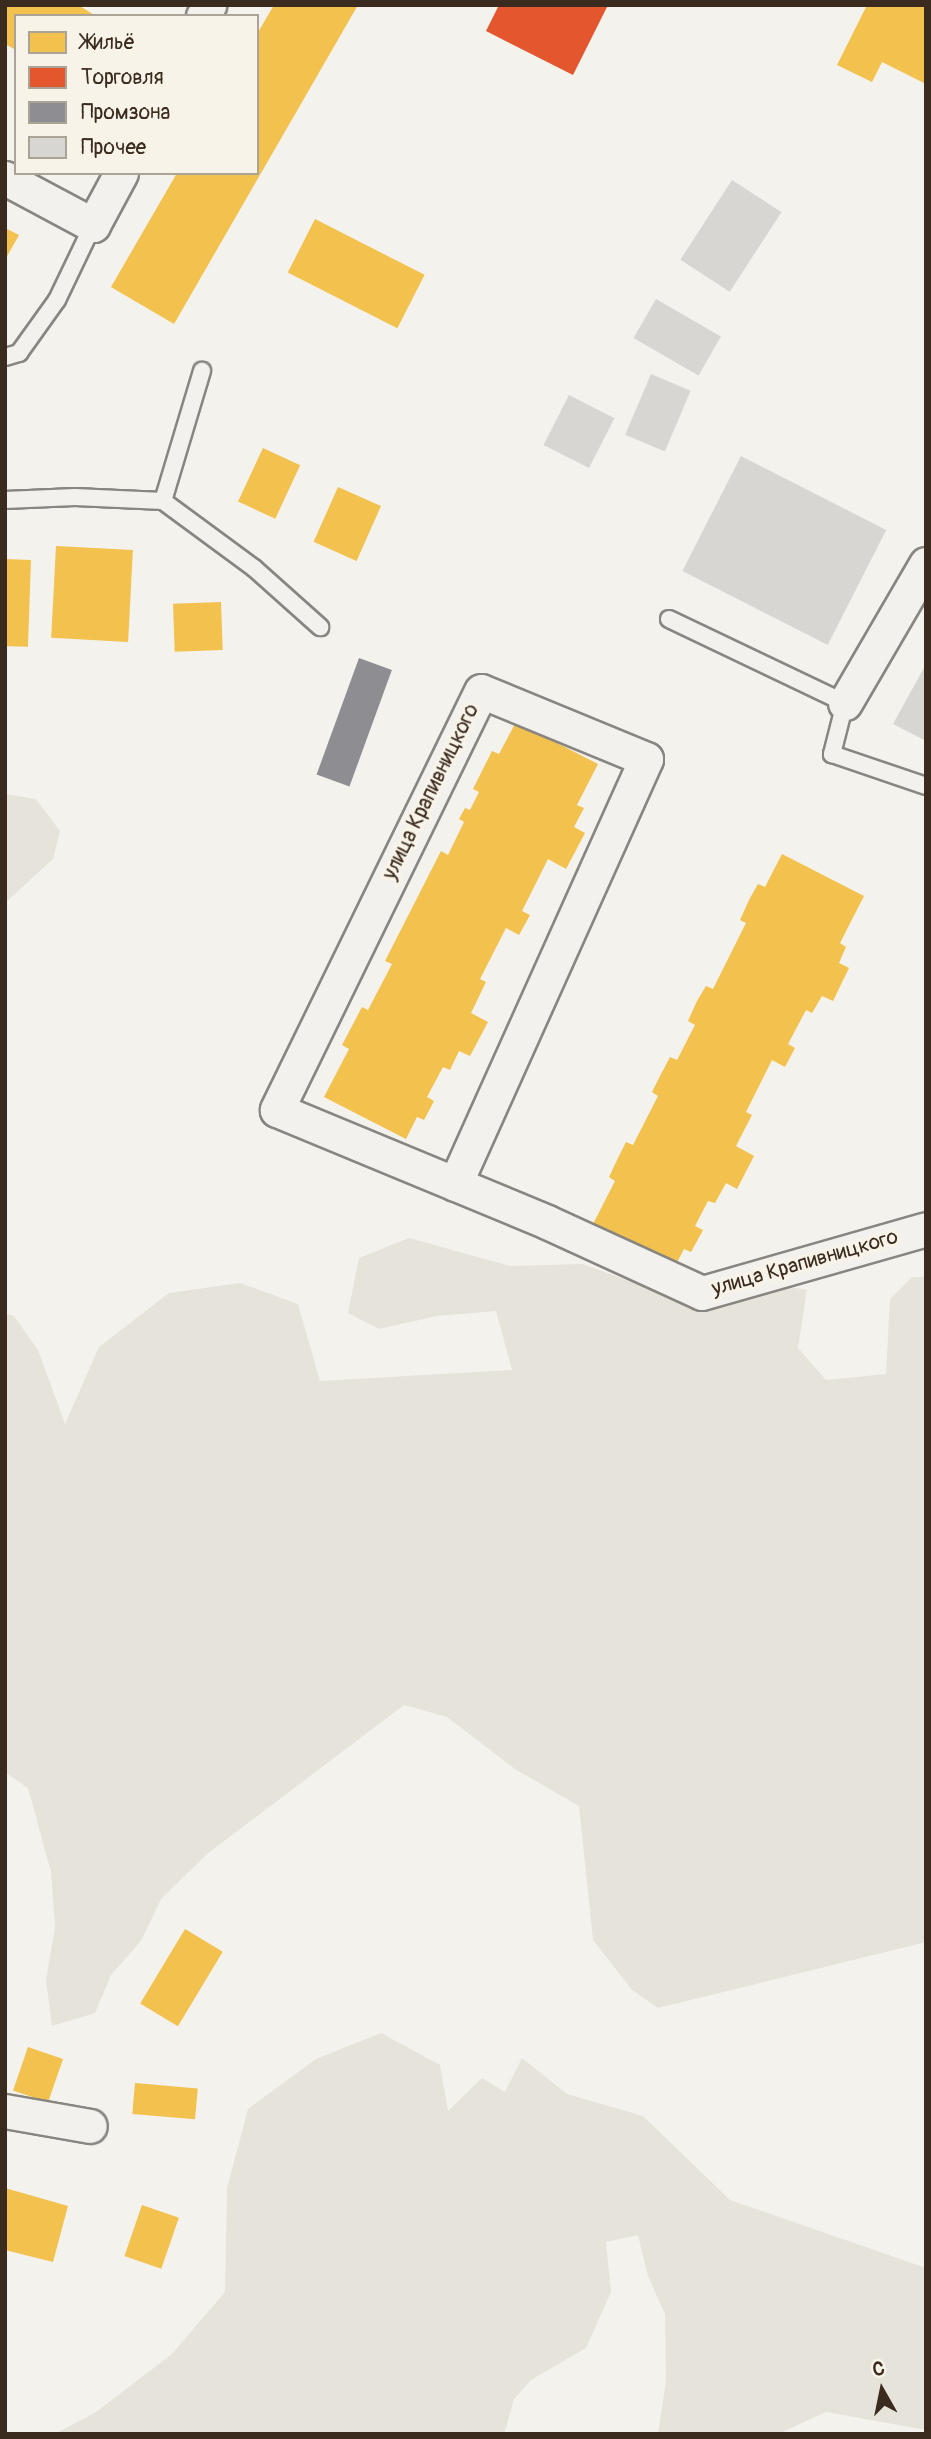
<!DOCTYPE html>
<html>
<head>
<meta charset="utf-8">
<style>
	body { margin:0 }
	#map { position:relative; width:931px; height:2439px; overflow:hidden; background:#f4f2ec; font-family:Pangolin,sans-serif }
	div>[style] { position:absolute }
	.green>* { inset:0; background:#e6e3da }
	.homes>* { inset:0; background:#f2c14e; transform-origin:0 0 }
	.shops>* { inset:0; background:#e4572e }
	.industry>* { inset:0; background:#8d8d92; transform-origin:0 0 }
	.building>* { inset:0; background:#d8d6d2; transform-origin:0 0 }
	.roads { filter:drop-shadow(2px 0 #898580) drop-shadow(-2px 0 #898580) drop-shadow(0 2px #898580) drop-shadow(0 -2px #898580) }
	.lane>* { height:16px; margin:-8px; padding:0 8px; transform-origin:8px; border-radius:8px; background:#f2f1ed }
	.street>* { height:33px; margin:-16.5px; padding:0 16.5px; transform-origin:16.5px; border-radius:16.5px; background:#f2f1ed }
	span { translate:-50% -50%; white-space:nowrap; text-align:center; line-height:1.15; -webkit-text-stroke:7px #f7f3e8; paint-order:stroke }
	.street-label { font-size:21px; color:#3b2a1e }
	.frame { position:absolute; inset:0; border:7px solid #3b2a1e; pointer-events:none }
	.legend { position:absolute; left:14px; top:14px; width:245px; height:161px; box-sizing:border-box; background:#f7f3e8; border:2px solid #aca397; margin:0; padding:9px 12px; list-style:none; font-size:21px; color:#3b2a1e }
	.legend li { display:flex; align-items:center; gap:14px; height:35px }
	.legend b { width:35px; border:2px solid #aca397 }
	.north { position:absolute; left:847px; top:2355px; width:70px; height:70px; -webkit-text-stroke:5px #f7f3e8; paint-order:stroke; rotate:351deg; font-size:19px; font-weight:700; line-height:28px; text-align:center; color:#3b2a1e }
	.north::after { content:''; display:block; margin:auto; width:24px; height:32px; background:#3b2a1e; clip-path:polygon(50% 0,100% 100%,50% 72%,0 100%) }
</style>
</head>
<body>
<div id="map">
	<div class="green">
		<i style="clip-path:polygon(5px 794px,36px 799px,60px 831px,53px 859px,5px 903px)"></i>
		<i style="clip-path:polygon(409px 1238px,510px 1266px,583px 1264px,672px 1297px,786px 1286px,807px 1290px,798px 1348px,826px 1380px,886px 1374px,890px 1299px,912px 1277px,926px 1277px,926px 1942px,658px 2008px,632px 1990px,593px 1940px,579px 1806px,515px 1769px,447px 1717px,404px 1705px,207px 1854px,161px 1899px,141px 1941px,111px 1975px,95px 2013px,52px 2026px,46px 1980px,55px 1927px,51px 1872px,28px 1788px,5px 1772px,5px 1313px,14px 1316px,38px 1350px,65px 1424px,99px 1347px,169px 1293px,240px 1283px,298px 1304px,320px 1381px,512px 1370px,496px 1311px,437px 1316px,379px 1329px,348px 1313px,359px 1258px)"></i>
		<i style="clip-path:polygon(381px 2033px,440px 2065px,448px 2111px,482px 2078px,505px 2092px,522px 2058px,567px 2094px,643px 2116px,730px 2200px,926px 2268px,926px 2430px,826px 2412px,778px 2434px,658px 2434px,666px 2381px,665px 2314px,648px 2276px,638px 2235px,606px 2242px,611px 2292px,586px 2348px,531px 2380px,514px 2399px,504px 2434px,55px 2434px,96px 2412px,172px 2354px,225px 2292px,227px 2188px,248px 2109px,316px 2059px)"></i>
	</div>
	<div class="homes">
		<i style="clip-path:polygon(5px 5px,78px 5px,96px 16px,16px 16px,16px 50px,5px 44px)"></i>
		<i style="clip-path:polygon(274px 5px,358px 5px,174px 324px,111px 287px,177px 173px,257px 173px,257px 34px)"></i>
		<i style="clip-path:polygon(867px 5px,926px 5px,926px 84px,882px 62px,872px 82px,837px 65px)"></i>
		<i style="left:315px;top:219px;width:123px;height:60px;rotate:27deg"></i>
		<i style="clip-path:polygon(5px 228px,19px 235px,5px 260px)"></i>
		<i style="left:263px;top:448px;width:41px;height:59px;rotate:25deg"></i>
		<i style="left:338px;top:487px;width:47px;height:60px;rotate:24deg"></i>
		<i style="left:56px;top:546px;width:77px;height:92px;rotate:3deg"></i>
		<i style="left:5px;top:559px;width:26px;height:87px;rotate:2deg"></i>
		<i style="left:221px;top:602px;width:48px;height:48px;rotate:88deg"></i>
		<i style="clip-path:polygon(516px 722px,598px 764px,577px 805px,584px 808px,574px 827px,585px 833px,566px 869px,548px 859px,522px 911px,530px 915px,519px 935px,506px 928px,480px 979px,486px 982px,471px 1013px,488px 1022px,470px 1056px,459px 1051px,450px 1070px,443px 1067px,427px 1097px,434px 1101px,424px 1120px,417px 1117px,406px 1139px,324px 1097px,349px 1049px,342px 1045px,362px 1007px,368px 1010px,392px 964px,385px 961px,441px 851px,448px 855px,464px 822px,459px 819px,465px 808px,470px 810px,479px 792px,473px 789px,492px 751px,499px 754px)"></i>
		<i style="clip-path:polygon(782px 854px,864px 896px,840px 943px,846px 947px,839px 963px,849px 968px,833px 1001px,822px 996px,812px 1013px,806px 1010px,788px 1044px,795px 1048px,785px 1067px,772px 1060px,746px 1112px,752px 1115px,736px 1146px,754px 1156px,737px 1189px,726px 1183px,715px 1203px,708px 1201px,695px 1226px,703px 1230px,691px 1252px,684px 1249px,672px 1272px,590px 1230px,615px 1181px,609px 1177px,618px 1158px,626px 1142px,633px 1145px,658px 1096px,652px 1092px,660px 1076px,670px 1057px,677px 1060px,695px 1025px,688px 1021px,697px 1001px,706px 986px,713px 989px,746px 923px,740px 920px,749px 900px,758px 884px,765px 887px)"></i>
		<i style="left:185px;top:1929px;width:44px;height:87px;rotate:31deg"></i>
		<i style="left:28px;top:2047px;width:37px;height:46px;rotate:19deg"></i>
		<i style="left:135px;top:2083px;width:63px;height:31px;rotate:5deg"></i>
		<i style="clip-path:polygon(5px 2188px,68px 2206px,53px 2262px,5px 2250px)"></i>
		<i style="left:142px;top:2205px;width:39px;height:54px;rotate:19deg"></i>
	</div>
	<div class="shops">
		<i style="clip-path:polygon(499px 5px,608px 5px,573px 75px,486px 31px)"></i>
	</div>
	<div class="industry">
		<i style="left:359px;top:658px;width:35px;height:124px;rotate:20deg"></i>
	</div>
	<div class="building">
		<i style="left:732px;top:180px;width:59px;height:95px;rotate:33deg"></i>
		<i style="left:656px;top:299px;width:75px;height:45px;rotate:30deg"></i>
		<i style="left:651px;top:374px;width:43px;height:66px;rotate:23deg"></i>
		<i style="left:569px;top:395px;width:51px;height:56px;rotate:27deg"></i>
		<i style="left:741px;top:456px;width:163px;height:129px;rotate:27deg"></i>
		<i style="clip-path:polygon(926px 664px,926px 741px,893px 724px)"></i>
	</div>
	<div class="roads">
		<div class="lane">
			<i style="left:5px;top:357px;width:15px;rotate:-16deg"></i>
			<i style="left:19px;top:353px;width:65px;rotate:-54.4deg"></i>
			<i style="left:57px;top:300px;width:83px;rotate:-64.4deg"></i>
			<i style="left:5px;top:500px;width:70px;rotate:-2.5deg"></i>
			<i style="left:75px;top:497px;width:88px;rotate:2.6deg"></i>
			<i style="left:163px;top:501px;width:113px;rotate:36.4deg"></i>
			<i style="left:254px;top:568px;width:89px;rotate:41.8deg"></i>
			<i style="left:163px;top:501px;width:136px;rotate:-73.3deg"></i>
			<i style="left:669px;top:619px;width:195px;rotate:25.5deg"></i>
			<i style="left:845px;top:703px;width:53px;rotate:104.3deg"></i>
			<i style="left:832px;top:754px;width:99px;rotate:18.8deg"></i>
		</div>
		<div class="street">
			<i style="left:203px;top:16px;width:13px;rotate:-61deg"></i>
			<i style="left:5px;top:178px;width:100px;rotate:28.1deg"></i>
			<i style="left:93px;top:225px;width:59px;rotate:-61.7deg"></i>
			<i style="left:845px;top:703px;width:161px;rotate:-59.8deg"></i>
			<i style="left:455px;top:1184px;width:466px;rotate:-65.8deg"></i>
			<i style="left:646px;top:759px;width:178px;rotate:-157.6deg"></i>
			<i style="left:481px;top:691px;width:466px;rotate:116deg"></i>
			<i style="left:277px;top:1110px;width:292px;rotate:22.5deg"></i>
			<i style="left:547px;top:1222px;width:170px;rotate:24.6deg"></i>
			<i style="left:702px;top:1293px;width:233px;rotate:-15.9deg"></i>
			<i style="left:5px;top:2111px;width:86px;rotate:10deg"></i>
		</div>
	</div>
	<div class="street-label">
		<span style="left:431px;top:792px;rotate:-64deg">улица Крапивницкого</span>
		<span style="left:805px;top:1263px;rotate:-16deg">улица Крапивницкого</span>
	</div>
	<div class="frame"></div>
	<ul class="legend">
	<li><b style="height:19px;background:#f2c14e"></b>Жильё</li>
	<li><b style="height:19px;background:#e4572e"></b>Торговля</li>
	<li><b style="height:19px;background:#8d8d92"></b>Промзона</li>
	<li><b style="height:19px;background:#d8d6d2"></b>Прочее</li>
	</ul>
	<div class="north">С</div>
</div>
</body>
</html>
